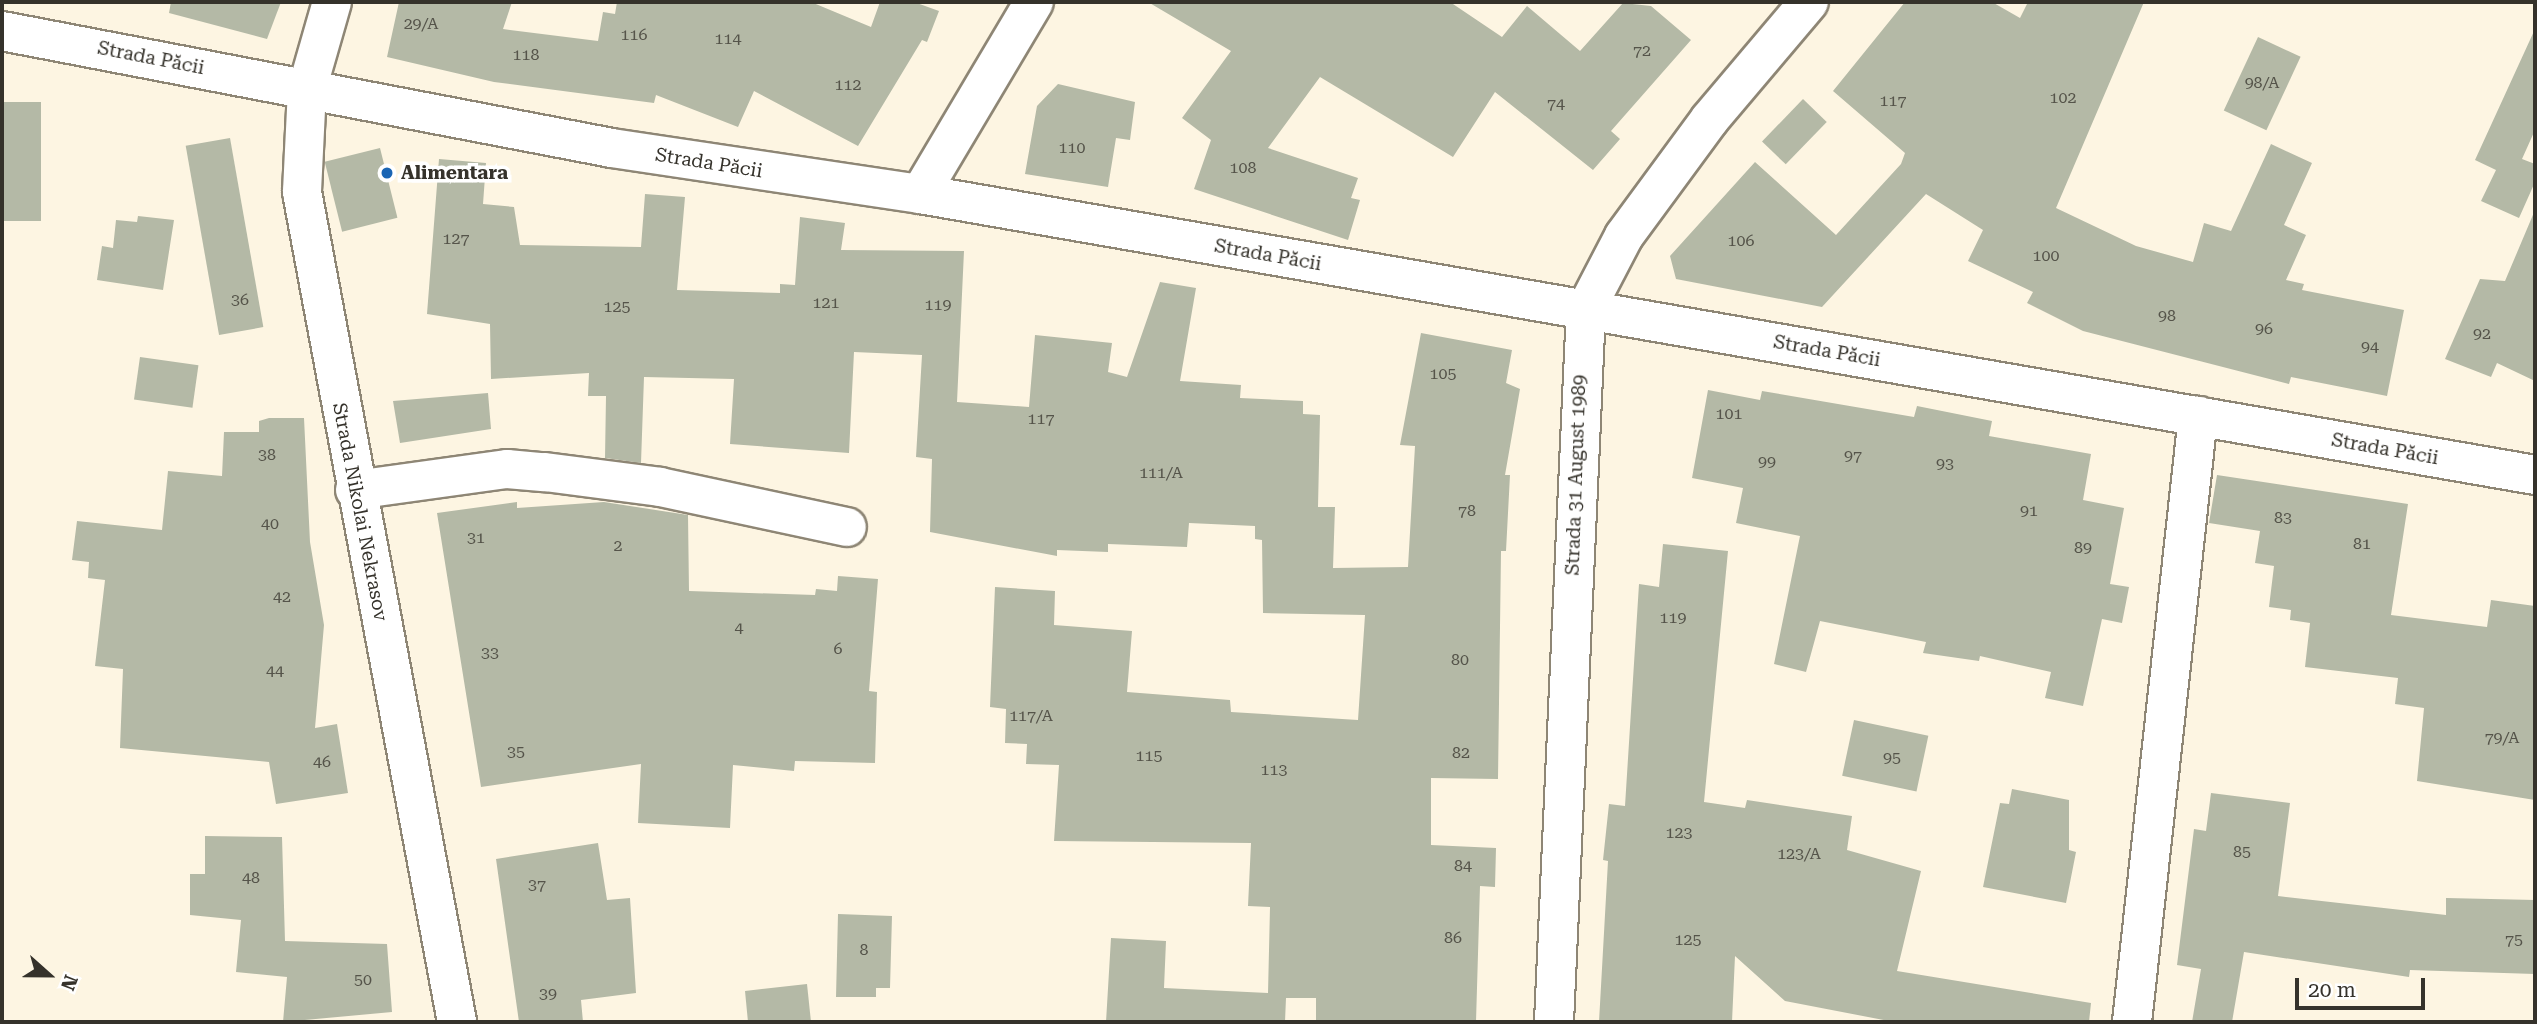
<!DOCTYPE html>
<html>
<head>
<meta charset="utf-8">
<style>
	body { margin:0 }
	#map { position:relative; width:2537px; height:1024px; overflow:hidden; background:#fdf5e2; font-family:"Roboto Serif",serif }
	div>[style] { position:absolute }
	.building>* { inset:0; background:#b4b9a6; transform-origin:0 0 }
	.roads { filter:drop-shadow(2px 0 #8e8675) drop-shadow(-2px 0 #8e8675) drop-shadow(0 2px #8e8675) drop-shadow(0 -2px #8e8675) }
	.street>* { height:38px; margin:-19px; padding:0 19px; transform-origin:19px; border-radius:19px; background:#fff }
	.secondary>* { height:38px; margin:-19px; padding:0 19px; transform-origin:19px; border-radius:19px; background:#fff }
	.dots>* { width:19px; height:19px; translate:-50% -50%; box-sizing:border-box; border:4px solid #fff; border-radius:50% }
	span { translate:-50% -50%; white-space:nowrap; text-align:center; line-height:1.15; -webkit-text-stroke:7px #fff; paint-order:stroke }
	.number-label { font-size:16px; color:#55544a }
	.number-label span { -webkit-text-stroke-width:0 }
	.street-label { font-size:19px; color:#35322b }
	.poi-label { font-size:19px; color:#35322b; font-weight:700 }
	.left { translate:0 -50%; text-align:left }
	.frame { position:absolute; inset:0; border:4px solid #35322b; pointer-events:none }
	.north { position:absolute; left:14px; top:940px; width:70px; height:70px; -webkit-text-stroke:5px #fff; paint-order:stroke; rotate:111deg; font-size:19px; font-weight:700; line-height:28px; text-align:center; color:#35322b }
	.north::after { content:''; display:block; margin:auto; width:24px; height:32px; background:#35322b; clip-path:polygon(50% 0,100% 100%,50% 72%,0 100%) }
	.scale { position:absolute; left:2295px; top:978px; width:130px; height:32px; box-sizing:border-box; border:4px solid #35322b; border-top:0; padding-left:9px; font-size:21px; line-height:24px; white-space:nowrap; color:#35322b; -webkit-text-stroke:5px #fff; paint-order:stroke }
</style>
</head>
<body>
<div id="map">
	<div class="building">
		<i style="clip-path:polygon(171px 2px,281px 2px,267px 39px,169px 13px)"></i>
		<i style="clip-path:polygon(399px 2px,512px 2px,503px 29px,598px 41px,603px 12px,615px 14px,617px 2px,811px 2px,871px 27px,880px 2px,914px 2px,939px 11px,927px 42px,922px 40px,858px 146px,754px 91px,738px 127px,656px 95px,654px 103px,494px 82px,387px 57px)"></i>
		<i style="clip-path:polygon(1148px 2px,1450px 2px,1502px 37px,1527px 6px,1580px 51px,1623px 3px,1651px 6px,1691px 40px,1611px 131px,1620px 139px,1593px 170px,1495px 92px,1453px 157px,1320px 77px,1268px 148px,1358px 178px,1351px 198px,1360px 200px,1348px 240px,1194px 189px,1211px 140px,1182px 118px,1231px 51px)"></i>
		<i style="clip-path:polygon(1905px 2px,1992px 2px,2020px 18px,2028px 2px,2144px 2px,2056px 208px,2136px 246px,2193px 262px,2204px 223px,2231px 231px,2271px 144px,2312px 163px,2284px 225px,2306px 235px,2286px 280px,2304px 284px,2302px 290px,2404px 310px,2387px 396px,2291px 377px,2289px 384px,2083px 331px,2027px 303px,2033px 292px,1968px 261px,1983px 230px,1926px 194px,1822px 307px,1676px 279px,1670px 256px,1755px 162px,1836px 235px,1901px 164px,1905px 153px,1833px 91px)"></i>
		<i style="clip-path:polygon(2535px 29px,2535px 130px,2522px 159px,2535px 164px,2535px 182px,2519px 218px,2481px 201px,2496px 170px,2475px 160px)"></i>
		<i style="left:2258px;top:37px;width:47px;height:81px;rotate:25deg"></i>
		<i style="clip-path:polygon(1058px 84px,1135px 102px,1130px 140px,1116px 138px,1108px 187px,1025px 174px,1037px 106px)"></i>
		<i style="left:1803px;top:99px;width:33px;height:59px;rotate:44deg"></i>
		<i style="left:2px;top:102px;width:39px;height:119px"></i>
		<i style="left:230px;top:138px;width:192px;height:45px;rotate:80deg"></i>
		<i style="left:380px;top:148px;width:72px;height:57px;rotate:76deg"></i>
		<i style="clip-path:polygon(439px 159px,486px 163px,483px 204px,514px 207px,520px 245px,641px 247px,645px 194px,685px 197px,677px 290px,780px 293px,780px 284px,795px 285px,800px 217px,845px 223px,841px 250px,964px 251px,957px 402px,1029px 407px,1035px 335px,1112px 343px,1108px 372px,1127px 377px,1160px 282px,1196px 288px,1180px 381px,1241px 385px,1240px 398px,1303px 401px,1303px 414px,1320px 415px,1318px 507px,1335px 507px,1333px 568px,1408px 567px,1415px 446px,1400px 445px,1421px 333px,1512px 350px,1506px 383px,1520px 389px,1505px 475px,1510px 475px,1506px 551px,1501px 551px,1498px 779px,1431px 778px,1431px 845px,1496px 848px,1495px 887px,1480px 886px,1476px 1022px,1316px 1022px,1316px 998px,1286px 998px,1285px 1022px,1106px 1022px,1111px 938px,1166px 941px,1164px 988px,1268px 993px,1270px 907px,1248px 906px,1251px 843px,1054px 841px,1059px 765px,1026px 764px,1027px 744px,1005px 743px,1006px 709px,990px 707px,995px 587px,1055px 591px,1054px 625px,1132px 631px,1127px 692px,1230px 700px,1231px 712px,1358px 720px,1365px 615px,1263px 613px,1262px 540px,1255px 539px,1255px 526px,1189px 523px,1187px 547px,1108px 544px,1108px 552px,1057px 550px,1057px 556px,930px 532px,932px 459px,916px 457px,922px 355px,854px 352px,849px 453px,730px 444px,734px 379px,644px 377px,641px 463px,605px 458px,606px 396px,588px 396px,589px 373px,491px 379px,490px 324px,427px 314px)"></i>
		<i style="clip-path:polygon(2535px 210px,2535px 381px,2497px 363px,2491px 377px,2445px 359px,2480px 279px,2505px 281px)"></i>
		<i style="clip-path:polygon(138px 216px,174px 220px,163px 290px,97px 280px,102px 246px,113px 248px,116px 220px,137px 222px)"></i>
		<i style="left:140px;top:357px;width:59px;height:43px;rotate:8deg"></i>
		<i style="clip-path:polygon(1708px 390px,1760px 400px,1762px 391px,1914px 417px,1917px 406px,1992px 421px,1989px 436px,2091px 454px,2083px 500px,2124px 508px,2110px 584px,2129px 587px,2122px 623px,2102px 619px,2083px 706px,2045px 698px,2051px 672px,1980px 656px,1979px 661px,1923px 653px,1926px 642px,1820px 621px,1806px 672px,1774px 664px,1800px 536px,1736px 523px,1743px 488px,1692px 478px)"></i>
		<i style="clip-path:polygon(488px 393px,491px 429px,400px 443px,393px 401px)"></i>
		<i style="clip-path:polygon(269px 418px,304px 418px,310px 542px,324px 625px,315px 728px,337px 724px,348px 793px,276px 804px,269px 762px,120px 748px,123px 669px,95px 666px,105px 580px,88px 578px,89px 562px,72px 560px,77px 521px,162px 530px,168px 471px,222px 476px,224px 432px,259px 432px,259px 421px)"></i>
		<i style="clip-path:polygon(2217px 475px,2408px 504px,2391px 615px,2487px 627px,2491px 600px,2535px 606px,2535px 800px,2417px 781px,2424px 708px,2395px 704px,2398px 678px,2305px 667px,2310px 623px,2290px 620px,2291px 610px,2269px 607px,2274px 566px,2255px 563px,2260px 531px,2209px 523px)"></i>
		<i style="clip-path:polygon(517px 502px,517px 508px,604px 502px,688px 515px,689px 591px,815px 595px,816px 589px,837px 591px,838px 576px,878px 579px,869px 691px,877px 692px,875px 763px,795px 761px,794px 771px,733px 765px,730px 828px,638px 823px,641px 764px,481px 787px,437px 513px)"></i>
		<i style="clip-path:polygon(1663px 544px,1728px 551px,1704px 802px,1745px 808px,1747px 800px,1852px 816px,1847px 850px,1921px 871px,1897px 971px,2091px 1003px,2089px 1022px,1894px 1022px,1785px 1001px,1735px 956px,1732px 1022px,1599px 1022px,1608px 861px,1603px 860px,1609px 804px,1625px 806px,1639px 584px,1659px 587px)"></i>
		<i style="left:1854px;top:720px;width:76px;height:57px;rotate:12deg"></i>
		<i style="clip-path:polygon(2012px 789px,2069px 800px,2069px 850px,2076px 852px,2066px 903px,1983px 887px,2000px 803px,2009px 804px)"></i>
		<i style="clip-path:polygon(2211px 793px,2290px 803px,2278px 896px,2446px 915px,2446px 898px,2535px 900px,2535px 974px,2410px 970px,2409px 977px,2244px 952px,2232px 1022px,2192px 1022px,2201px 969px,2177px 965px,2194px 829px,2206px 831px)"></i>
		<i style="clip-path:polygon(205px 836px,282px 837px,285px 941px,387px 944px,392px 1012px,283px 1022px,287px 977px,236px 972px,241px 920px,190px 915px,190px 874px,205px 874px)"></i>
		<i style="clip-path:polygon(598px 843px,607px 900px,630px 898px,636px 993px,581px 1000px,583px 1022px,519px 1022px,496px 859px)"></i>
		<i style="clip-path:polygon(838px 914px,892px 916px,890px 988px,876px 988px,876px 997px,836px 997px)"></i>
		<i style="clip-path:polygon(807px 984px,811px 1022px,748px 1022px,745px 991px)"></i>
	</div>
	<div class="roads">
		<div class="street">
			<i style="left:332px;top:2px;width:91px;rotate:106deg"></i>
			<i style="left:307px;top:89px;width:103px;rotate:92.8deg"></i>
			<i style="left:302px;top:192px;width:844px;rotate:79.42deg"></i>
			<i style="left:2px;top:31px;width:621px;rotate:10.86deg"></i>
			<i style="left:612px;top:148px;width:311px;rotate:8.5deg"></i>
			<i style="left:920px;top:194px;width:1639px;rotate:9.87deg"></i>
			<i style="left:920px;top:194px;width:223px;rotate:-59.3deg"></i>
			<i style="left:355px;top:490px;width:153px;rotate:-7.9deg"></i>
			<i style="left:507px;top:469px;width:38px;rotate:5deg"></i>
			<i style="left:545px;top:472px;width:116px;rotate:7.4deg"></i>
			<i style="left:660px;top:487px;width:191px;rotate:12.1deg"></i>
			<i style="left:2132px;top:1022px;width:610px;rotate:-83.78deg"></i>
		</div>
		<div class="secondary">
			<i style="left:1554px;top:1022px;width:714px;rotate:-87.43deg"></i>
			<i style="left:1586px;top:309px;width:82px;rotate:-62.5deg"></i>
			<i style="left:1624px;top:236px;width:145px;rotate:-53.7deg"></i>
			<i style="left:1710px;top:119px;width:153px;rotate:-49.8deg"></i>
		</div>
	</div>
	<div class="dots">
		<i style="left:387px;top:173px;background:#1a65b4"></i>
	</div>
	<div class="number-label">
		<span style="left:421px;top:24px">29/A</span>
		<span style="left:634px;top:35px">116</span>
		<span style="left:728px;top:39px">114</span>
		<span style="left:1642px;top:51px">72</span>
		<span style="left:526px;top:55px">118</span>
		<span style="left:2262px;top:83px">98/A</span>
		<span style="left:848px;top:85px">112</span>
		<span style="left:2063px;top:98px">102</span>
		<span style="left:1893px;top:101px">117</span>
		<span style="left:1556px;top:104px">74</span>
		<span style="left:1072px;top:148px">110</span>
		<span style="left:1243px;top:168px">108</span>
		<span style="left:456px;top:239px">127</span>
		<span style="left:1741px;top:241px">106</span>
		<span style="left:2046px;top:256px">100</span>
		<span style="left:240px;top:300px">36</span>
		<span style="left:826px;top:303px">121</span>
		<span style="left:938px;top:305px">119</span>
		<span style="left:617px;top:307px">125</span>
		<span style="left:2167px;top:316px">98</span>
		<span style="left:2264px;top:329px">96</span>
		<span style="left:2482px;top:334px">92</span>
		<span style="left:2370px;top:347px">94</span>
		<span style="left:1443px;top:374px">105</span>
		<span style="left:1729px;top:414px">101</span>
		<span style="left:1041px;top:419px">117</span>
		<span style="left:267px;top:455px">38</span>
		<span style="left:1853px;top:456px">97</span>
		<span style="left:1767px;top:462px">99</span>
		<span style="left:1945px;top:464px">93</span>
		<span style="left:1161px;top:473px">111/A</span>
		<span style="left:1467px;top:511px">78</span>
		<span style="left:2029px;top:511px">91</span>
		<span style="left:2283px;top:518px">83</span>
		<span style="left:270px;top:524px">40</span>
		<span style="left:476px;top:538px">31</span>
		<span style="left:2362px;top:544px">81</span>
		<span style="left:618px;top:546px">2</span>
		<span style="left:2083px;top:548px">89</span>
		<span style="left:282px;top:597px">42</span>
		<span style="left:1673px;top:618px">119</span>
		<span style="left:739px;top:628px">4</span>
		<span style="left:838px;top:649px">6</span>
		<span style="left:490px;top:653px">33</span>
		<span style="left:1460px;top:660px">80</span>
		<span style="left:275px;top:671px">44</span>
		<span style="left:1031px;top:716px">117/A</span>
		<span style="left:2502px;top:738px">79/A</span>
		<span style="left:516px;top:752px">35</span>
		<span style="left:1461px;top:753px">82</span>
		<span style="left:1149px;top:756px">115</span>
		<span style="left:1892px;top:758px">95</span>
		<span style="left:322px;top:762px">46</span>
		<span style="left:1274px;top:770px">113</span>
		<span style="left:1679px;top:833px">123</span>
		<span style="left:2242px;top:852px">85</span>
		<span style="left:1799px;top:854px">123/A</span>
		<span style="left:1463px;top:866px">84</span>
		<span style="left:251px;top:878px">48</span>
		<span style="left:537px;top:885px">37</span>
		<span style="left:1453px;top:938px">86</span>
		<span style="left:1688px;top:940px">125</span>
		<span style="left:2514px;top:940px">75</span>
		<span style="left:864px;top:950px">8</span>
		<span style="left:363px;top:980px">50</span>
		<span style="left:548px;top:994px">39</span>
	</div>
	<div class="street-label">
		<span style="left:151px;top:58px;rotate:11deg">Strada Păcii</span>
		<span style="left:709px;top:163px;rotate:9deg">Strada Păcii</span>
		<span style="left:1268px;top:255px;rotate:10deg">Strada Păcii</span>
		<span style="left:1827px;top:351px;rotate:10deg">Strada Păcii</span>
		<span style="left:2385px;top:449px;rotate:10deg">Strada Păcii</span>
		<span style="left:1576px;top:475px;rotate:-88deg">Strada 31 August 1989</span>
		<span style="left:360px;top:512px;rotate:79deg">Strada Nikolai Nekrasov</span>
	</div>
	<div class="poi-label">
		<span class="left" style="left:401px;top:173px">Alimentara</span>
	</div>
	<div class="frame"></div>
	<div class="north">N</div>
	<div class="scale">20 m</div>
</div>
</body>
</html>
